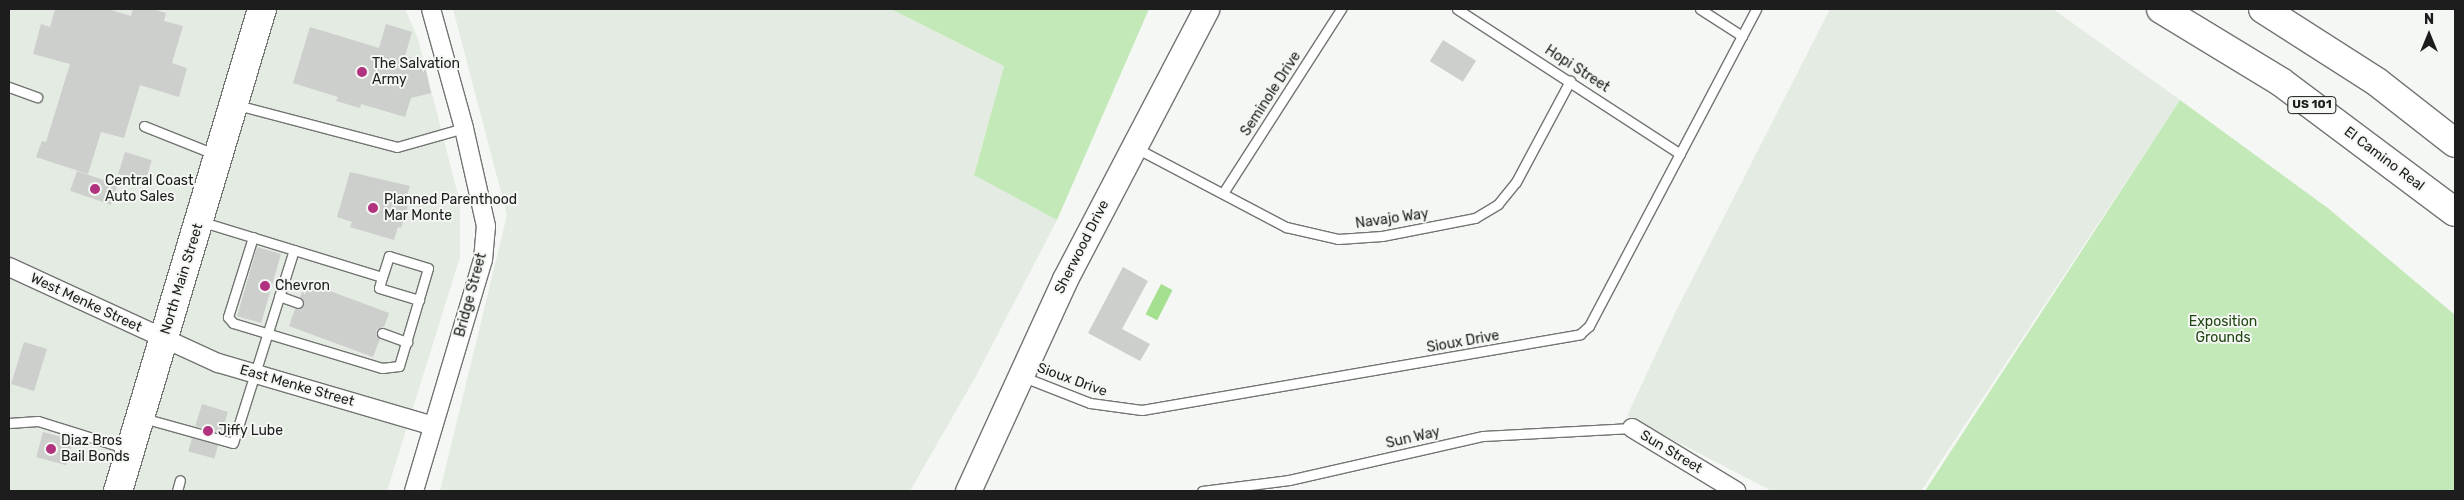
<!DOCTYPE html>
<html>
<head>
<meta charset="utf-8">
<style>
	body { margin:0 }
	#map { position:relative; width:2464px; height:500px; overflow:hidden; background:#f4f7f3; font-family:Rubik,sans-serif }
	div>[style] { position:absolute }
	.built>* { inset:0; background:#e4ebe2 }
	.green>* { inset:0; background:#c4e9b8 }
	.water>* { inset:0; background:#a5e091; transform-origin:0 0 }
	.building>* { inset:0; background:#cccfcc; transform-origin:0 0 }
	.roads { filter:drop-shadow(1px 0 #727572) drop-shadow(-1px 0 #727572) drop-shadow(0 1px #727572) drop-shadow(0 -1px #727572) }
	.service>* { height:9px; margin:-4.5px; padding:0 4.5px; transform-origin:4.5px; border-radius:4.5px; background:#fff }
	.minor>* { height:18px; margin:-9px; padding:0 9px; transform-origin:9px; border-radius:9px; background:#fff }
	.secondary>* { height:25px; margin:-12.5px; padding:0 12.5px; transform-origin:12.5px; border-radius:12.5px; background:#fff }
	.primary>* { height:28px; margin:-14px; padding:0 14px; transform-origin:14px; border-radius:14px; background:#fff }
	.motorway>* { height:28px; margin:-14px; padding:0 14px; transform-origin:14px; border-radius:14px; background:#fff }
	.dots>* { width:14px; height:14px; translate:-50% -50%; box-sizing:border-box; border:2px solid #f4f7f3; border-radius:50% }
	span { translate:-50% -50%; white-space:nowrap; text-align:center; line-height:1.15; -webkit-text-stroke:4px #f4f7f3; paint-order:stroke }
	.shield-label span { padding:1px 4px; background:#f4f7f3; border:1px solid; border-radius:4px; -webkit-text-stroke-width:0 }
	.shield-label { font-size:12px; color:#1c1d1c; font-weight:700 }
	.poi-label { font-size:14px; color:#1c1d1c }
	.left { translate:0 -50%; text-align:left }
	.street-label { font-size:14px; color:#1c1d1c }
	.park-label { font-size:14px; color:#214712 }
	.frame { position:absolute; inset:0; border:10px solid #1c1d1c; pointer-events:none }
	.north { position:absolute; left:2404px; top:10px; width:50px; height:50px; -webkit-text-stroke:4px #f4f7f3; paint-order:stroke; rotate:0deg; font-size:14px; font-weight:700; line-height:20px; text-align:center; color:#1c1d1c }
	.north::after { content:''; display:block; margin:auto; width:18px; height:22px; background:#1c1d1c; clip-path:polygon(50% 0,100% 100%,50% 72%,0 100%) }
</style>
</head>
<body>
<div id="map">
	<div class="built">
		<i style="clip-path:polygon(9px 9px,405px 9px,418px 39px,460px 203px,460px 257px,387px 491px,9px 491px)"></i>
		<i style="clip-path:polygon(453px 9px,891px 9px,1004px 66px,974px 174px,1057px 220px,976px 376px,910px 491px,440px 491px,507px 215px)"></i>
		<i style="clip-path:polygon(1830px 9px,2053px 9px,2180px 100px,1921px 491px,1772px 491px,1627px 416px,1676px 311px)"></i>
	</div>
	<div class="green">
		<i style="clip-path:polygon(891px 9px,1149px 9px,1057px 220px,974px 175px,1004px 66px)"></i>
		<i style="clip-path:polygon(2180px 100px,2329px 209px,2455px 315px,2455px 491px,1925px 491px)"></i>
	</div>
	<div class="water">
		<i style="left:1161px;top:284px;width:13px;height:34px;rotate:27deg"></i>
	</div>
	<div class="building">
		<i style="clip-path:polygon(55px 9px,108px 9px,131px 16px,133px 9px,152px 9px,166px 13px,164px 21px,183px 26px,172px 63px,187px 68px,179px 97px,140px 85px,124px 138px,101px 132px,88px 174px,36px 157px,42px 141px,46px 142px,70px 64px,33px 54px,41px 24px,50px 27px)"></i>
		<i style="clip-path:polygon(386px 24px,412px 32px,405px 56px,424px 61px,431px 93px,411px 98px,405px 117px,361px 104px,360px 108px,336px 101px,338px 97px,293px 83px,310px 27px,379px 48px)"></i>
		<i style="left:1443px;top:40px;width:39px;height:25px;rotate:32deg"></i>
		<i style="left:125px;top:152px;width:28px;height:23px;rotate:17deg"></i>
		<i style="left:77px;top:171px;width:43px;height:21px;rotate:19deg"></i>
		<i style="clip-path:polygon(350px 172px,410px 186px,406px 198px,410px 199px,401px 228px,398px 227px,394px 240px,350px 227px,352px 222px,337px 217px)"></i>
		<i style="left:257px;top:247px;width:25px;height:72px;rotate:16deg"></i>
		<i style="clip-path:polygon(1123px 267px,1148px 281px,1122px 329px,1150px 344px,1140px 361px,1088px 333px)"></i>
		<i style="clip-path:polygon(306px 282px,389px 313px,384px 327px,376px 330px,380px 339px,373px 357px,289px 326px,295px 309px,304px 306px,300px 297px)"></i>
		<i style="left:24px;top:342px;width:24px;height:44px;rotate:17deg"></i>
		<i style="left:202px;top:404px;width:27px;height:23px;rotate:17deg"></i>
		<i style="left:43px;top:432px;width:31px;height:26px;rotate:15deg"></i>
		<i style="left:192px;top:438px;width:27px;height:14px;rotate:15deg"></i>
	</div>
	<div class="roads">
		<div class="service">
			<i style="left:1457px;top:9px;width:266px;rotate:33deg"></i>
			<i style="left:1700px;top:9px;width:50px;rotate:32.7deg"></i>
			<i style="left:9px;top:87px;width:30px;rotate:20deg"></i>
			<i style="left:237px;top:105px;width:165px;rotate:14.7deg"></i>
			<i style="left:397px;top:147px;width:70px;rotate:-15.8deg"></i>
			<i style="left:144px;top:126px;width:79px;rotate:21.7deg"></i>
			<i style="left:1136px;top:148px;width:170px;rotate:27.8deg"></i>
			<i style="left:1286px;top:227px;width:53px;rotate:13deg"></i>
			<i style="left:1338px;top:239px;width:44px;rotate:-3.9deg"></i>
			<i style="left:1382px;top:236px;width:95px;rotate:-11deg"></i>
			<i style="left:1475px;top:218px;width:27px;rotate:-31deg"></i>
			<i style="left:1498px;top:204px;width:28px;rotate:-51deg"></i>
			<i style="left:1516px;top:182px;width:115px;rotate:-61.9deg"></i>
			<i style="left:1223px;top:193px;width:219px;rotate:-57.3deg"></i>
			<i style="left:253px;top:237px;width:84px;rotate:107.4deg"></i>
			<i style="left:228px;top:317px;width:8px;rotate:50deg"></i>
			<i style="left:233px;top:323px;width:156px;rotate:16.8deg"></i>
			<i style="left:382px;top:368px;width:17px;rotate:-7deg"></i>
			<i style="left:399px;top:366px;width:102px;rotate:-73.5deg"></i>
			<i style="left:428px;top:268px;width:41px;rotate:-162.9deg"></i>
			<i style="left:389px;top:256px;width:22px;rotate:108deg"></i>
			<i style="left:382px;top:277px;width:92px;rotate:-162.9deg"></i>
			<i style="left:382px;top:277px;width:11px;rotate:105deg"></i>
			<i style="left:379px;top:288px;width:42px;rotate:16.7deg"></i>
			<i style="left:279px;top:296px;width:20px;rotate:20deg"></i>
			<i style="left:382px;top:333px;width:27px;rotate:20deg"></i>
			<i style="left:1021px;top:376px;width:74px;rotate:21.4deg"></i>
			<i style="left:1090px;top:403px;width:52px;rotate:7.7deg"></i>
			<i style="left:1142px;top:410px;width:445px;rotate:-9.8deg"></i>
			<i style="left:1580px;top:334px;width:12px;rotate:-42deg"></i>
			<i style="left:1589px;top:326px;width:358px;rotate:-62.2deg"></i>
			<i style="left:143px;top:418px;width:93px;rotate:15.5deg"></i>
			<i style="left:233px;top:443px;width:202px;rotate:-72.5deg"></i>
			<i style="left:294px;top:250px;width:98px;rotate:-162.9deg"></i>
			<i style="left:9px;top:423px;width:29px;rotate:-4deg"></i>
			<i style="left:38px;top:421px;width:94px;rotate:17.3deg"></i>
			<i style="left:177px;top:491px;width:11px;rotate:-75deg"></i>
			<i style="left:1202px;top:491px;width:88px;rotate:-7.2deg"></i>
			<i style="left:1289px;top:480px;width:199px;rotate:-12.8deg"></i>
			<i style="left:1483px;top:436px;width:149px;rotate:-3.1deg"></i>
		</div>
		<div class="minor">
			<i style="left:9px;top:267px;width:230px;rotate:24.7deg"></i>
			<i style="left:218px;top:363px;width:224px;rotate:16.3deg"></i>
			<i style="left:1632px;top:428px;width:122px;rotate:31.2deg"></i>
			<i style="left:414px;top:491px;width:241px;rotate:-73.4deg"></i>
			<i style="left:483px;top:260px;width:34px;rotate:-85deg"></i>
			<i style="left:486px;top:226px;width:100px;rotate:-102.7deg"></i>
			<i style="left:464px;top:128px;width:123px;rotate:-105.5deg"></i>
		</div>
		<div class="secondary">
			<i style="left:968px;top:491px;width:233px;rotate:-65.4deg"></i>
			<i style="left:1065px;top:279px;width:305px;rotate:-62.4deg"></i>
		</div>
		<div class="primary">
			<i style="left:118px;top:491px;width:503px;rotate:-73.37deg"></i>
		</div>
		<div class="motorway">
			<i style="left:2161px;top:9px;width:140px;rotate:31.3deg"></i>
			<i style="left:2281px;top:82px;width:217px;rotate:36.8deg"></i>
			<i style="left:2263px;top:9px;width:135px;rotate:32.6deg"></i>
			<i style="left:2377px;top:82px;width:99px;rotate:38deg"></i>
		</div>
	</div>
	<div class="dots">
		<i style="left:362px;top:72px;background:#b1327e"></i>
		<i style="left:95px;top:189px;background:#b1327e"></i>
		<i style="left:373px;top:208px;background:#b1327e"></i>
		<i style="left:265px;top:286px;background:#b1327e"></i>
		<i style="left:208px;top:431px;background:#b1327e"></i>
		<i style="left:51px;top:449px;background:#b1327e"></i>
	</div>
	<div class="shield-label">
		<span style="left:2312px;top:105px">US 101</span>
	</div>
	<div class="poi-label">
		<span class="left" style="left:372px;top:72px">The Salvation<br>Army</span>
		<span class="left" style="left:105px;top:189px">Central Coast<br>Auto Sales</span>
		<span class="left" style="left:384px;top:208px">Planned Parenthood<br>Mar Monte</span>
		<span class="left" style="left:275px;top:286px">Chevron</span>
		<span class="left" style="left:218px;top:431px">Jiffy Lube</span>
		<span class="left" style="left:61px;top:449px">Diaz Bros<br>Bail Bonds</span>
	</div>
	<div class="street-label">
		<span style="left:1577px;top:69px;rotate:33deg">Hopi Street</span>
		<span style="left:1271px;top:94px;rotate:-57deg">Seminole Drive</span>
		<span style="left:2384px;top:159px;rotate:37deg">El Camino Real</span>
		<span style="left:1392px;top:219px;rotate:-8deg">Navajo Way</span>
		<span style="left:1082px;top:247px;rotate:-63deg">Sherwood Drive</span>
		<span style="left:182px;top:279px;rotate:-73deg">North Main Street</span>
		<span style="left:471px;top:295px;rotate:-75deg">Bridge Street</span>
		<span style="left:86px;top:303px;rotate:25deg">West Menke Street</span>
		<span style="left:1463px;top:342px;rotate:-10deg">Sioux Drive</span>
		<span style="left:1072px;top:380px;rotate:20deg">Sioux Drive</span>
		<span style="left:297px;top:386px;rotate:16deg">East Menke Street</span>
		<span style="left:1413px;top:438px;rotate:-13deg">Sun Way</span>
		<span style="left:1671px;top:452px;rotate:31deg">Sun Street</span>
	</div>
	<div class="park-label">
		<span style="left:2223px;top:330px">Exposition<br>Grounds</span>
	</div>
	<div class="frame"></div>
	<div class="north">N</div>
</div>
</body>
</html>
